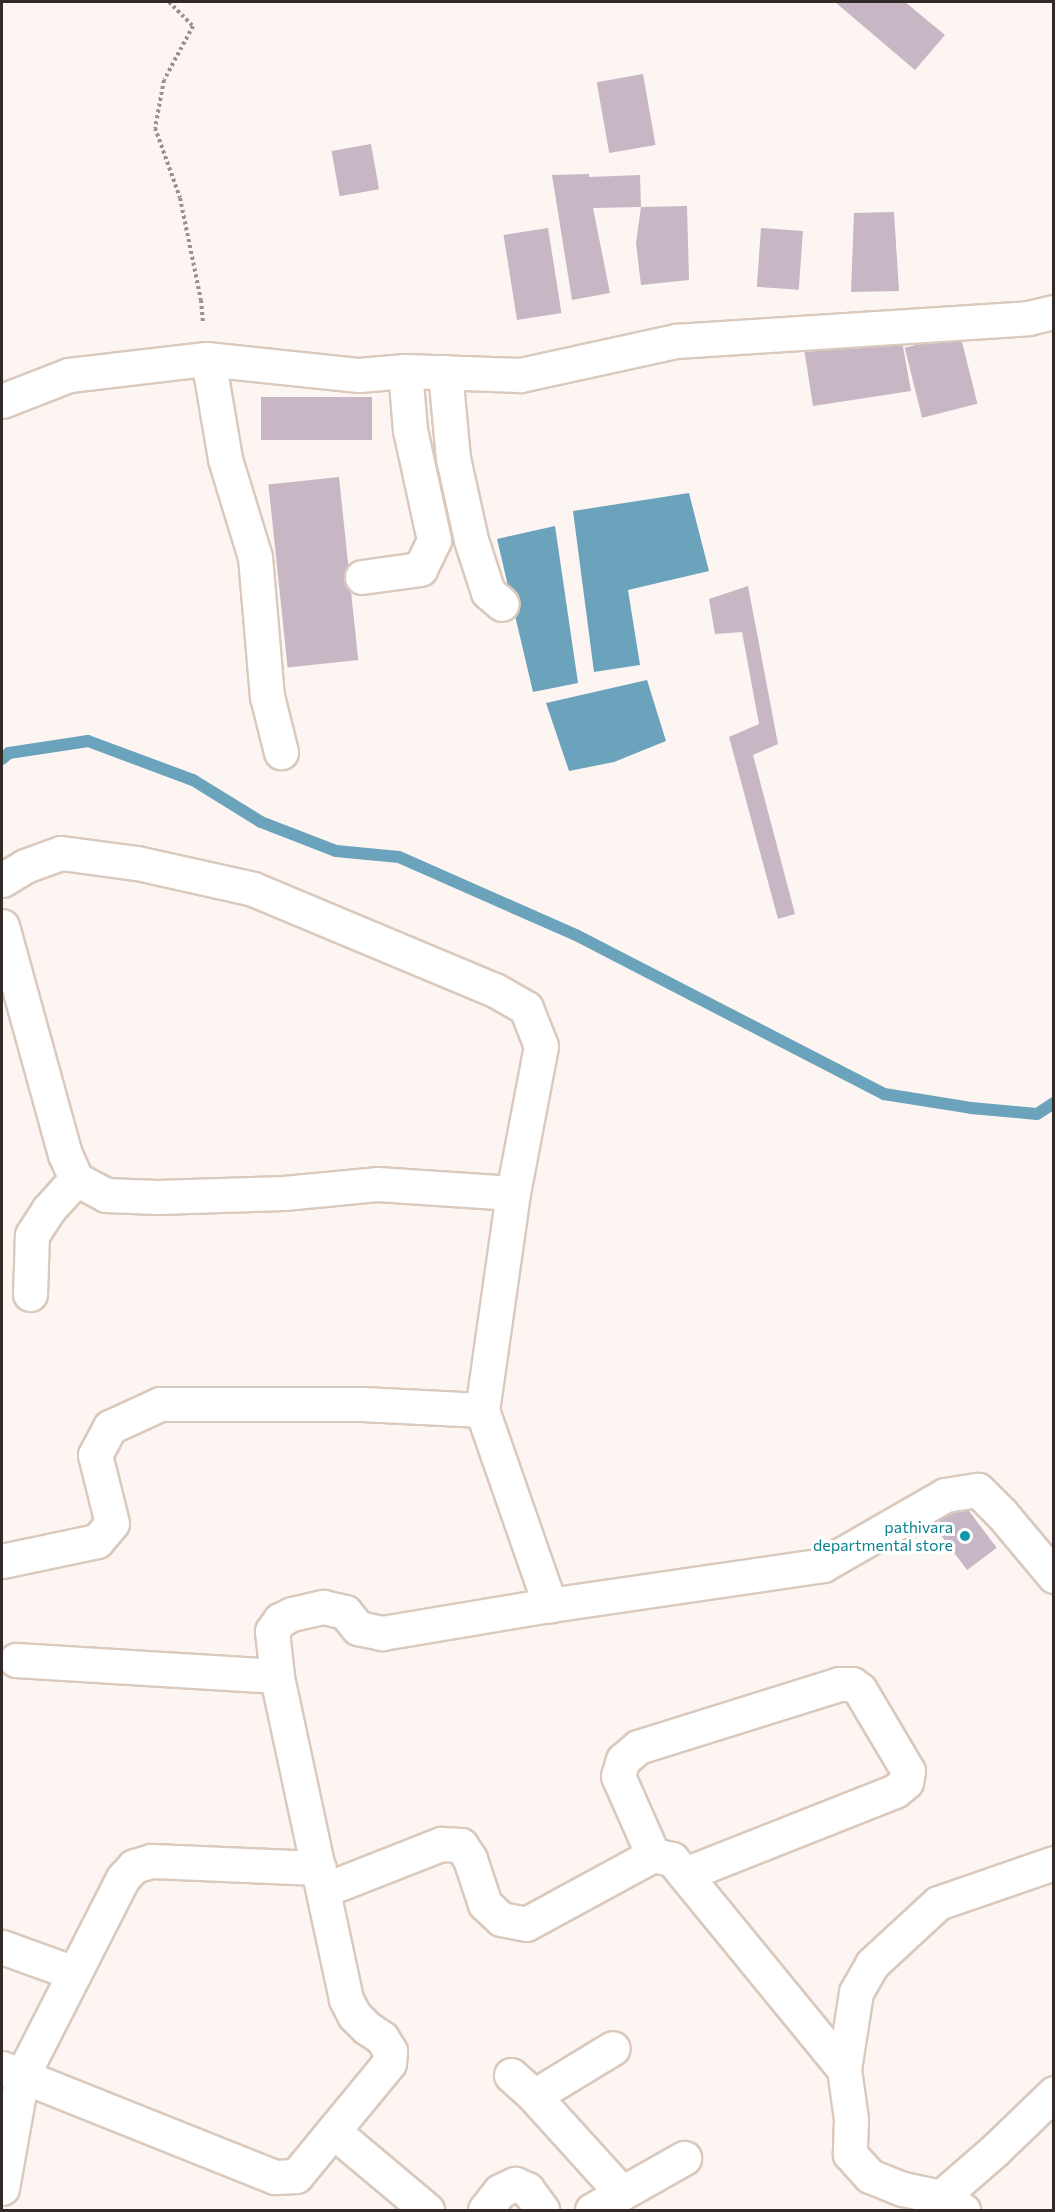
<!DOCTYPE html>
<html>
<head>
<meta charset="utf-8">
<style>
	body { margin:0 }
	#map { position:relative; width:1055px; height:2212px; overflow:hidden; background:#fdf5f1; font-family:Commissioner,sans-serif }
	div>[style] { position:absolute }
	.water>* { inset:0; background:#6aa3bb }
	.stream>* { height:12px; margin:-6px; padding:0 6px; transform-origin:6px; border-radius:6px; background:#6aa3bb }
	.building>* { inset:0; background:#c7b7c5; transform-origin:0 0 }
	.path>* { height:4px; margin-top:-2px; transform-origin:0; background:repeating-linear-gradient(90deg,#9a928e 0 3px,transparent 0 6px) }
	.roads { filter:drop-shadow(2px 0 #dac9bd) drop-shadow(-2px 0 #dac9bd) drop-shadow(0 2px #dac9bd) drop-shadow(0 -2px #dac9bd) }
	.street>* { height:33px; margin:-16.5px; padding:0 16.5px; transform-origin:16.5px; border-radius:16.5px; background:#fff }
	.dots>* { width:16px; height:16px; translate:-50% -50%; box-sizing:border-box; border:3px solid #fff; border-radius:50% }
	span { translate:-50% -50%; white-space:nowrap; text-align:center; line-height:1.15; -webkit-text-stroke:6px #fff; paint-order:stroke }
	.culture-label { font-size:16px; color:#0d838f }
	.right { translate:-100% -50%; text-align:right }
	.frame { position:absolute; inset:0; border:3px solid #322b27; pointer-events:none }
</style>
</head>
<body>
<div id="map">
	<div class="water">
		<i style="clip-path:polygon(689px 493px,709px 571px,628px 590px,640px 665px,594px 672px,573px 511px)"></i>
		<i style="clip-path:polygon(555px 526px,578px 683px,533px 692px,497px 539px)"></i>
		<i style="clip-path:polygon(647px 680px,666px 741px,614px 762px,569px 771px,546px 703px)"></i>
	</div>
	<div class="stream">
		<i style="left:2px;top:759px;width:9px;rotate:-41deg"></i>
		<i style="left:9px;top:753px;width:80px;rotate:-8.6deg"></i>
		<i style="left:88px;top:741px;width:112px;rotate:20.4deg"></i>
		<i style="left:193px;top:780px;width:80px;rotate:31.7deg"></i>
		<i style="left:261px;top:822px;width:80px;rotate:21.1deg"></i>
		<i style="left:336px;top:851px;width:63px;rotate:5.4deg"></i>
		<i style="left:399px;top:857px;width:193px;rotate:23.8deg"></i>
		<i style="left:576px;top:935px;width:347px;rotate:27.3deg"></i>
		<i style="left:884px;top:1094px;width:88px;rotate:9.1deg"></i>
		<i style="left:971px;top:1108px;width:66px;rotate:5.2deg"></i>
		<i style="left:1037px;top:1114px;width:20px;rotate:-33deg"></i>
	</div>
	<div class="building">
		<i style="clip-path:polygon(835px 2px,905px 2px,945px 35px,915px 70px)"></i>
		<i style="left:643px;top:74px;width:72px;height:47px;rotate:80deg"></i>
		<i style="left:371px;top:144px;width:46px;height:40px;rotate:80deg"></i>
		<i style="clip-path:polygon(589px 174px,589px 177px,640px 175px,641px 207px,593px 208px,610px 293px,572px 300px,552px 175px)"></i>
		<i style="clip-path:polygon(687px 206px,689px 280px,641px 285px,636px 243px,641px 207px)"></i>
		<i style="clip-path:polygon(894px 212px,899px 291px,851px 292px,854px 213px)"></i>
		<i style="left:548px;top:228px;width:86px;height:45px;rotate:81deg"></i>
		<i style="left:761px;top:228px;width:42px;height:59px;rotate:4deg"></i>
		<i style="left:960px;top:334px;width:72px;height:57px;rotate:76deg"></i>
		<i style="clip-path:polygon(902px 341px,911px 391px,813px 406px,804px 348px)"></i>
		<i style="left:372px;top:397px;width:43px;height:111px;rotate:90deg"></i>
		<i style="left:339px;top:477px;width:184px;height:71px;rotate:84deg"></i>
		<i style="clip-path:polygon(748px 586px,778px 744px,753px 755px,795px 914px,778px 919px,729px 737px,759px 724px,742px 632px,715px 634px,709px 599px)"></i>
		<i style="left:963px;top:1503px;width:56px;height:37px;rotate:53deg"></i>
	</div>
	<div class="path">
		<i style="left:169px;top:2px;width:34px;rotate:45deg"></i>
		<i style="left:193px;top:26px;width:61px;rotate:118.2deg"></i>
		<i style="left:164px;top:80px;width:49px;rotate:100.6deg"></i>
		<i style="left:155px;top:128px;width:74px;rotate:70.3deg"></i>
		<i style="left:180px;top:198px;width:104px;rotate:78.4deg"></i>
		<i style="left:201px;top:300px;width:22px;rotate:85deg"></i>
	</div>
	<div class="roads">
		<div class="street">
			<i style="left:206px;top:359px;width:18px;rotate:74deg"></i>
			<i style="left:211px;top:376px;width:84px;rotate:80.4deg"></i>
			<i style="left:225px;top:459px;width:102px;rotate:73deg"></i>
			<i style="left:255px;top:557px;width:140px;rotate:85.1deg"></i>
			<i style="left:267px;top:696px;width:58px;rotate:76deg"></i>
			<i style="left:445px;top:372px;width:86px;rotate:84.7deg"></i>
			<i style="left:453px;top:458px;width:84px;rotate:77.6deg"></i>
			<i style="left:471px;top:540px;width:55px;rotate:71.9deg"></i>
			<i style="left:488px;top:592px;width:18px;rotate:41deg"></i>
			<i style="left:2px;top:401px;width:72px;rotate:-21.2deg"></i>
			<i style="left:69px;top:375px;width:138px;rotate:-6.7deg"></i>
			<i style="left:206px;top:359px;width:154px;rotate:6deg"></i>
			<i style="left:359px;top:375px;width:46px;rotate:-5deg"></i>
			<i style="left:405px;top:371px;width:115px;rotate:2deg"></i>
			<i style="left:520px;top:375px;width:160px;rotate:-12.3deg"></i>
			<i style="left:676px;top:341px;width:353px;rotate:-3.7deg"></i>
			<i style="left:1028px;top:318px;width:27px;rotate:-13deg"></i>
			<i style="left:362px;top:577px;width:59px;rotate:-7.9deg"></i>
			<i style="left:420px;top:569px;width:32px;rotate:-64deg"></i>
			<i style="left:434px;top:540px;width:113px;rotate:-102.3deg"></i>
			<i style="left:410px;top:430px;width:59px;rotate:-94.8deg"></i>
			<i style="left:2px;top:880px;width:27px;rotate:-31deg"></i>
			<i style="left:25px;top:866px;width:38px;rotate:-20deg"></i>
			<i style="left:61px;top:853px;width:77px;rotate:7.5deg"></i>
			<i style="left:137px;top:863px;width:119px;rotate:12.6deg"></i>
			<i style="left:253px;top:889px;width:262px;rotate:22.7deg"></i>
			<i style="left:495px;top:990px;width:36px;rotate:30deg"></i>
			<i style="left:526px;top:1008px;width:41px;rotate:68.5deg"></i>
			<i style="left:541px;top:1046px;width:150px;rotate:100.8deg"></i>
			<i style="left:513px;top:1193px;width:219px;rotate:98.1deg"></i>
			<i style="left:482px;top:1410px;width:207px;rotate:70.8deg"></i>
			<i style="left:550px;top:1605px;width:276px;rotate:-8.3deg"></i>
			<i style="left:823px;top:1565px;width:141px;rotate:-29.8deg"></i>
			<i style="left:945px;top:1495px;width:33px;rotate:-9deg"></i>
			<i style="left:978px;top:1490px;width:34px;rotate:45deg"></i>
			<i style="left:1002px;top:1514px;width:81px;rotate:50deg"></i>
			<i style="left:2px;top:926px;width:237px;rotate:74.6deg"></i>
			<i style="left:65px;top:1154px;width:27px;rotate:66deg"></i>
			<i style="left:76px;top:1179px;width:34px;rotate:28deg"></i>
			<i style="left:106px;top:1195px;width:51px;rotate:2.2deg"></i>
			<i style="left:157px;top:1197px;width:127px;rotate:-1.8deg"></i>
			<i style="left:284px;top:1193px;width:93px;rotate:-5.5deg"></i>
			<i style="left:377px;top:1184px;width:136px;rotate:3.8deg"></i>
			<i style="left:30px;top:1294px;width:59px;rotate:-88.1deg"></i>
			<i style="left:32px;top:1235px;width:30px;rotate:-57deg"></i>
			<i style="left:48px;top:1210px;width:42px;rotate:-47.9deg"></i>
			<i style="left:2px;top:1561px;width:97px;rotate:-11.9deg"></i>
			<i style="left:97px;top:1541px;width:23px;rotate:-50deg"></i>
			<i style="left:112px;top:1523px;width:70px;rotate:-104deg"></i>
			<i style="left:95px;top:1455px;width:32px;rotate:-62deg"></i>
			<i style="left:110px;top:1427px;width:55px;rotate:-24.7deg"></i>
			<i style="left:160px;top:1404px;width:202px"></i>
			<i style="left:362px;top:1404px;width:120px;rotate:2.9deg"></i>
			<i style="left:16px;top:1660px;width:261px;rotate:3.5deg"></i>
			<i style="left:653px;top:1855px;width:86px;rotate:-113.9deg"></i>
			<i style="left:618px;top:1776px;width:17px;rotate:-73deg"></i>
			<i style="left:623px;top:1760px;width:20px;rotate:-41deg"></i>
			<i style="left:638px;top:1747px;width:211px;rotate:-17.4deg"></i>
			<i style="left:839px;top:1684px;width:13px"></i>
			<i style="left:852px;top:1684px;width:10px;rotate:37deg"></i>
			<i style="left:860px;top:1690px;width:94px;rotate:59.3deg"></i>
			<i style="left:908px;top:1771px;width:11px;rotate:100deg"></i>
			<i style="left:906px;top:1782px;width:14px;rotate:141deg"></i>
			<i style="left:895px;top:1791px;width:226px;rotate:158.4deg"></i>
			<i style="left:324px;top:1890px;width:126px;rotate:-21.5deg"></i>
			<i style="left:441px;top:1844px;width:20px;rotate:3deg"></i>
			<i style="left:461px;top:1845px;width:17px;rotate:57deg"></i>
			<i style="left:470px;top:1859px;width:47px;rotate:71.6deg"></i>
			<i style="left:485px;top:1904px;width:22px;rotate:43deg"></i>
			<i style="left:501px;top:1919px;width:25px;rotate:11deg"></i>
			<i style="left:526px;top:1924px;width:145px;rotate:-28.5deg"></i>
			<i style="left:653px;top:1855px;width:19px;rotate:12deg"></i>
			<i style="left:672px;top:1859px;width:271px;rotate:50.7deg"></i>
			<i style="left:844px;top:2069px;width:50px;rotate:82deg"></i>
			<i style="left:851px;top:2119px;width:35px;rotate:92deg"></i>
			<i style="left:850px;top:2154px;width:30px;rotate:48deg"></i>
			<i style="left:870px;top:2176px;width:35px;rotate:22deg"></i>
			<i style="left:903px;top:2189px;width:39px;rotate:12deg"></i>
			<i style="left:941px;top:2197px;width:26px;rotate:31deg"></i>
			<i style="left:2px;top:1947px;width:77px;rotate:19.9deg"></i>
			<i style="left:2px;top:2068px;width:294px;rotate:21.8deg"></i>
			<i style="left:275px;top:2177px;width:21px;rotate:-3deg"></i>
			<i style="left:296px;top:2176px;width:146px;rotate:-50.5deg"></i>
			<i style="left:389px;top:2063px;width:12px;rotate:-85deg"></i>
			<i style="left:390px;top:2051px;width:15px;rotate:-122deg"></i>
			<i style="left:382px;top:2038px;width:18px;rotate:-146deg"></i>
			<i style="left:367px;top:2028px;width:18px;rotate:-135deg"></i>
			<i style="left:354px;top:2015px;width:18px;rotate:-117deg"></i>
			<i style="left:346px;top:1999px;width:330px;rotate:-102.1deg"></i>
			<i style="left:277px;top:1676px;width:45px;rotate:-96.3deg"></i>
			<i style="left:272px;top:1631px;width:14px;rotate:-54deg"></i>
			<i style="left:280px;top:1620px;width:13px;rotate:-27deg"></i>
			<i style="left:292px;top:1614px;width:32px;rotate:-13deg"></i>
			<i style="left:323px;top:1607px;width:23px;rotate:13deg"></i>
			<i style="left:345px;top:1612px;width:21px;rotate:51deg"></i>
			<i style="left:358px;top:1628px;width:25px;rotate:12deg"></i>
			<i style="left:382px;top:1633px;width:170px;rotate:-9.5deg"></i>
			<i style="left:844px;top:2069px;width:78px;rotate:-81.1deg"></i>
			<i style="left:856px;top:1992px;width:32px;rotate:-60deg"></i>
			<i style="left:872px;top:1964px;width:90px;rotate:-42.7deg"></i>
			<i style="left:938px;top:1903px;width:123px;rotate:-19deg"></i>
			<i style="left:511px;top:2075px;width:31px;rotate:42deg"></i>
			<i style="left:534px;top:2096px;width:131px;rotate:47.8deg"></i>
			<i style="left:534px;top:2096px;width:92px;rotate:-31.3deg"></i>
			<i style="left:333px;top:2131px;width:123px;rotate:40deg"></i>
			<i style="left:2px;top:2188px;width:114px;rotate:-79.9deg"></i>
			<i style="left:22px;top:2076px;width:222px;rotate:-63deg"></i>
			<i style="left:123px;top:1878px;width:16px;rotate:-47deg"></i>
			<i style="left:134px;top:1866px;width:18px;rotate:-16deg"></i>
			<i style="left:151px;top:1861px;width:168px;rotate:2.4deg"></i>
			<i style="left:941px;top:2197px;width:72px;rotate:-41deg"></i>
			<i style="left:995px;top:2150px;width:82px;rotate:-44deg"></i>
			<i style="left:485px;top:2210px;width:24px;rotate:-52deg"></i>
			<i style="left:500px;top:2191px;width:17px;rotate:-25deg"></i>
			<i style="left:515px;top:2184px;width:13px;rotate:23deg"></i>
			<i style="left:527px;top:2189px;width:26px;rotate:54deg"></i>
			<i style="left:592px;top:2210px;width:106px;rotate:-29.5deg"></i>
		</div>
	</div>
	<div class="dots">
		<i style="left:965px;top:1536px;background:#0f9aa8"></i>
	</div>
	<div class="culture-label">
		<span class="right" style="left:953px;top:1536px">pathivara<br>departmental store</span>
	</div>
	<div class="frame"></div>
</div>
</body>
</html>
